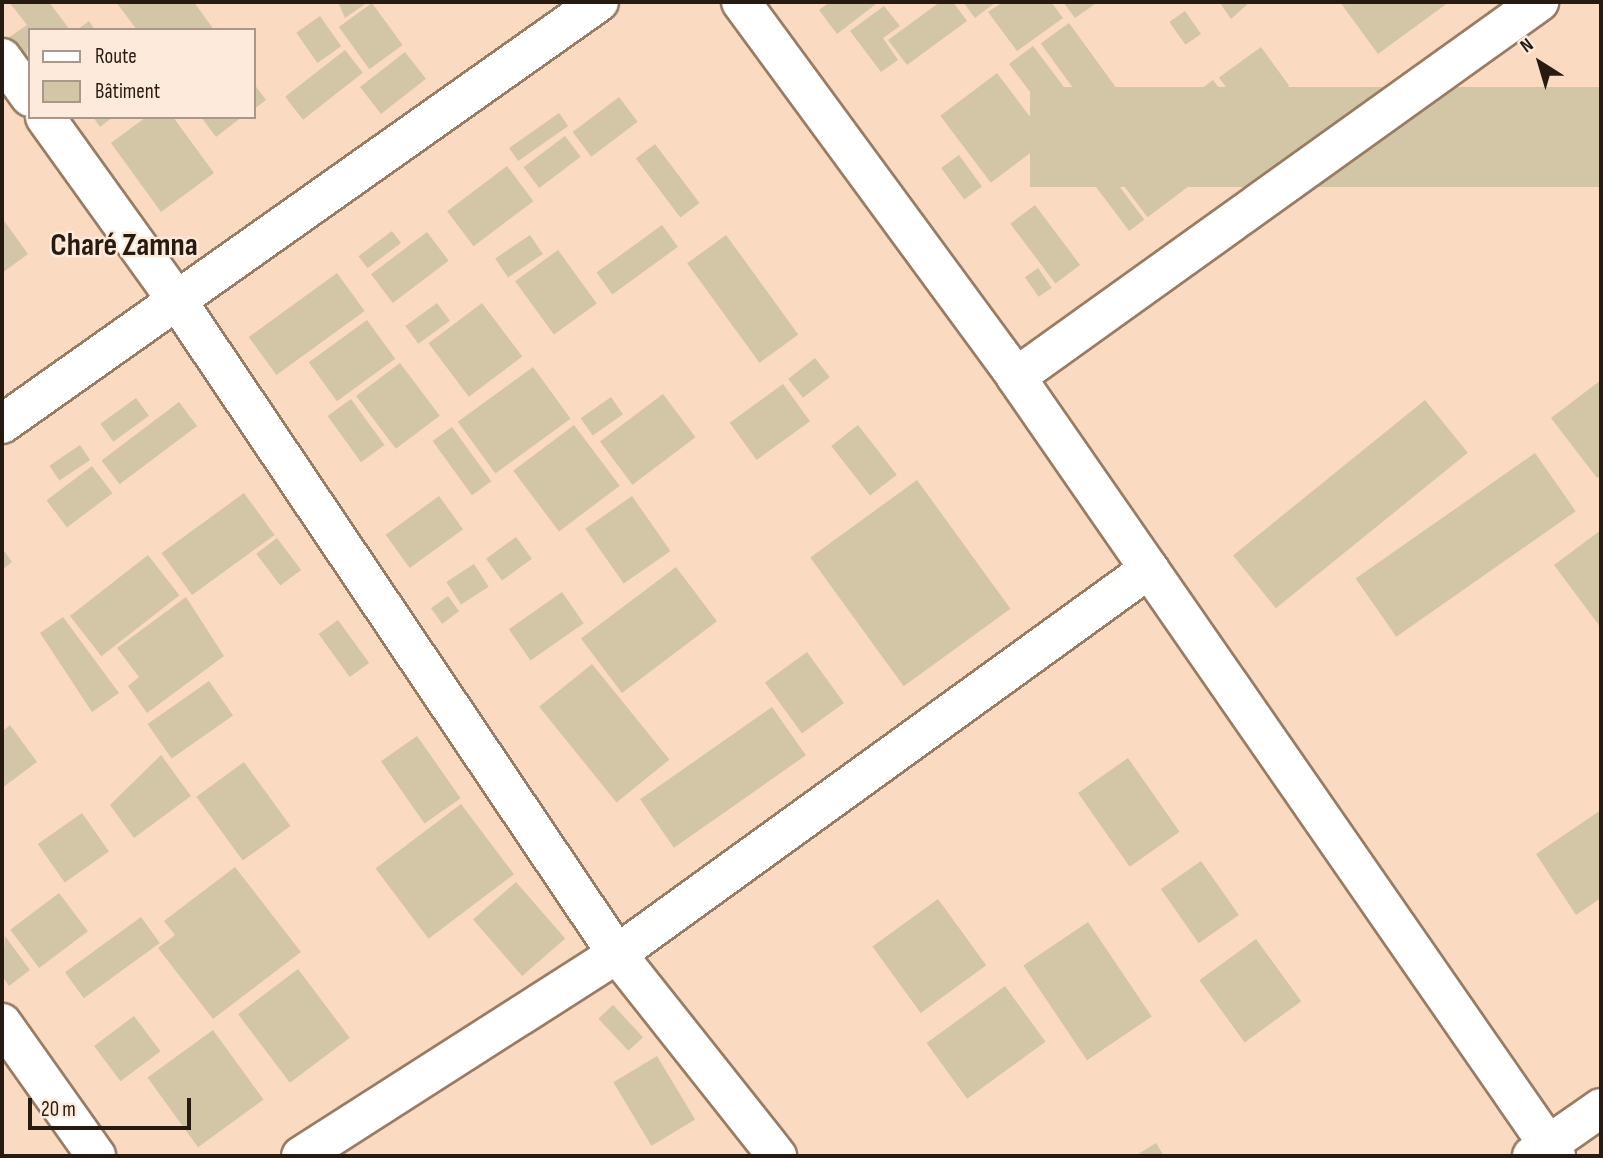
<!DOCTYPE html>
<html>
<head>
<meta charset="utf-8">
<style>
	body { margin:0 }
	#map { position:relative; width:1603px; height:1158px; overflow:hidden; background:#fadac1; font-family:"Sofia Sans Condensed",sans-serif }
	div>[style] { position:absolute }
	.building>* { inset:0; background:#d3c6a6; transform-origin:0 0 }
	.roads { filter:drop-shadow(2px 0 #987c64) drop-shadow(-2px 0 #987c64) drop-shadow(0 2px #987c64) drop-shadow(0 -2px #987c64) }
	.street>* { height:38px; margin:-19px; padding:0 19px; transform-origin:19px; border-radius:19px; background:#fff }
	span { translate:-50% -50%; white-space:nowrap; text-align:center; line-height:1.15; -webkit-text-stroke:5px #feeadb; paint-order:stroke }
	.district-label { font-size:32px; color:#261a11; font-weight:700 }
	.frame { position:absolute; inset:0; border:4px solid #261a11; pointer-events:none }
	.legend { position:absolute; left:28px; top:28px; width:228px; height:91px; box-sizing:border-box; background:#feeadb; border:2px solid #a8978a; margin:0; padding:9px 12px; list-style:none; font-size:21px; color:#261a11 }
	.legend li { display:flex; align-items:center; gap:14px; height:35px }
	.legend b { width:35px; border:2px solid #a8978a }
	.north { position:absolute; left:1505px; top:28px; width:70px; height:70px; -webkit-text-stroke:5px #feeadb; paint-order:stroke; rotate:323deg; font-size:19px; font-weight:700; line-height:28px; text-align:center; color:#261a11 }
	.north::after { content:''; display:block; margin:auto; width:24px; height:32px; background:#261a11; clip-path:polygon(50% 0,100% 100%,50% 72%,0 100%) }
	.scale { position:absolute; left:28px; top:1098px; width:163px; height:32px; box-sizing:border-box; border:4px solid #261a11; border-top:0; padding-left:9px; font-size:21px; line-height:24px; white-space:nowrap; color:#261a11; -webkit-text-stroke:5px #feeadb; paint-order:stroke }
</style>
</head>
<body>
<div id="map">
	<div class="building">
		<i style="clip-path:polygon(9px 2px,49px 2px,70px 30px,30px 30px,26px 62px,8px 38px,27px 25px)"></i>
		<i style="clip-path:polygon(116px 2px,194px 2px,214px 30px,137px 30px)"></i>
		<i style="clip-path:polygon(338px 2px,368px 2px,345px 18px)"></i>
		<i style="clip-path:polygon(830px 2px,875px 2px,876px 4px,837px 34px,819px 10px)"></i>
		<i style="clip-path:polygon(940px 2px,953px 2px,967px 21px,907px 65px,888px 40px)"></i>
		<i style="clip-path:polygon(963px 2px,996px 2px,975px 18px)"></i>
		<i style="clip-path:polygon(1003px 2px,1051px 2px,1063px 18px,1017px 51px,988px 12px)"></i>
		<i style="clip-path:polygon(1063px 2px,1098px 2px,1075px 18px)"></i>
		<i style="clip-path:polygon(1250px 2px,1231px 19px,1220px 3px,1222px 2px)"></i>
		<i style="clip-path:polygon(1340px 2px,1449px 2px,1378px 54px)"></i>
		<i style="left:372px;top:3px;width:52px;height:41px;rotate:54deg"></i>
		<i style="clip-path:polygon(884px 6px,900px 26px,883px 38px,898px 60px,881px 72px,850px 31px)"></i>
		<i style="left:1185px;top:11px;width:28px;height:19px;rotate:55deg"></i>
		<i style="left:320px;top:16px;width:37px;height:29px;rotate:55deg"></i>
		<i style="clip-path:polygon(89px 21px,95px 30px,77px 30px)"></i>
		<i style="left:1069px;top:23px;width:81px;height:35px;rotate:54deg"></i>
		<i style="left:1033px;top:46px;width:74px;height:30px;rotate:53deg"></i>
		<i style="left:1261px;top:47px;width:48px;height:52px;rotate:54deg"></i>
		<i style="left:345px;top:50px;width:29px;height:76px;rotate:52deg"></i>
		<i style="left:405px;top:52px;width:34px;height:57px;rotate:52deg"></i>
		<i style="left:997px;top:73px;width:84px;height:71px;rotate:53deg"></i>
		<i style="left:1213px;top:80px;width:31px;height:22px;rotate:53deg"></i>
		<i style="clip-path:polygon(254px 84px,266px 100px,254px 109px)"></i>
		<i style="left:1601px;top:87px;width:100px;height:571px;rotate:90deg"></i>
		<i style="left:619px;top:97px;width:31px;height:58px;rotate:53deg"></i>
		<i style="left:1183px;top:100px;width:32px;height:36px;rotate:55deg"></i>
		<i style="left:559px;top:113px;width:16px;height:61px;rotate:55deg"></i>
		<i style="clip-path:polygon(93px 117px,113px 117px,100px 127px)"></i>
		<i style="clip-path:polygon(146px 117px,173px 117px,214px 173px,161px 212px,111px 143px)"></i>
		<i style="clip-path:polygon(201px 117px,242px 117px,216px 137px)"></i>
		<i style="left:1145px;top:129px;width:72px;height:51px;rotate:53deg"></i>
		<i style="left:565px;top:136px;width:26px;height:52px;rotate:53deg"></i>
		<i style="left:655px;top:144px;width:74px;height:24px;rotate:53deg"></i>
		<i style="left:959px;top:155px;width:39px;height:22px;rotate:54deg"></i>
		<i style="left:1101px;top:162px;width:72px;height:19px;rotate:53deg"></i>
		<i style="left:507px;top:166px;width:44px;height:75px;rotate:53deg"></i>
		<i style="left:1035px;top:205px;width:75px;height:31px;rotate:53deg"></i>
		<i style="clip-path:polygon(2px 218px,28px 254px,2px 273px)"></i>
		<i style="left:662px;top:225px;width:27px;height:81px;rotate:54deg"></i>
		<i style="left:392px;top:231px;width:15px;height:42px;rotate:53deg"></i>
		<i style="left:427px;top:232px;width:36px;height:70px;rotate:53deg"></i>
		<i style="left:530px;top:235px;width:23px;height:42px;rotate:56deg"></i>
		<i style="left:726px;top:235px;width:123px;height:48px;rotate:54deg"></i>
		<i style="left:558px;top:250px;width:66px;height:53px;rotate:54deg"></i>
		<i style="left:1038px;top:268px;width:24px;height:16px;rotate:55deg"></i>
		<i style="left:337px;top:273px;width:47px;height:109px;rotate:54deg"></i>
		<i style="left:437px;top:303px;width:22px;height:39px;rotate:54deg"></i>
		<i style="left:482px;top:303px;width:67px;height:67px;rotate:53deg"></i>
		<i style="left:367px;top:320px;width:48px;height:72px;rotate:54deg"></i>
		<i style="left:815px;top:358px;width:24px;height:34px;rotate:52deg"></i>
		<i style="left:400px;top:363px;width:66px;height:55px;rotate:53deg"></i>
		<i style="left:533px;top:367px;width:64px;height:93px;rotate:54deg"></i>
		<i style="clip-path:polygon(1601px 380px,1601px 475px,1597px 478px,1551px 418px)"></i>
		<i style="left:783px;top:384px;width:46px;height:66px;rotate:54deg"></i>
		<i style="left:663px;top:394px;width:54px;height:79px;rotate:53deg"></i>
		<i style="left:611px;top:397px;width:21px;height:37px;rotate:55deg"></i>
		<i style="left:136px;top:398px;width:22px;height:44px;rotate:54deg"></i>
		<i style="left:351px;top:399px;width:57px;height:29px;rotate:54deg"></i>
		<i style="left:1425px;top:400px;width:68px;height:247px;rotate:51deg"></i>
		<i style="left:179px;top:402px;width:30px;height:97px;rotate:53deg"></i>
		<i style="left:574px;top:425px;width:76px;height:76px;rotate:53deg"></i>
		<i style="left:858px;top:425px;width:63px;height:34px;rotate:52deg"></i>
		<i style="left:452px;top:427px;width:67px;height:24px;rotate:54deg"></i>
		<i style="left:80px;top:445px;width:18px;height:37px;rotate:56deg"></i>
		<i style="left:1535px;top:453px;width:71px;height:219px;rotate:55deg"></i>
		<i style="left:92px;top:466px;width:34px;height:57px;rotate:53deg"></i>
		<i style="left:917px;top:480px;width:159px;height:132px;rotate:54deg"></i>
		<i style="left:244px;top:493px;width:52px;height:102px;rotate:54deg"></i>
		<i style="left:439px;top:496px;width:41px;height:66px;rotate:54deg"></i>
		<i style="left:632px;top:496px;width:67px;height:57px;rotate:55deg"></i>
		<i style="clip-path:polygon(1601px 530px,1601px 628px,1554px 565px)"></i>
		<i style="left:516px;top:537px;width:27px;height:37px;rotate:54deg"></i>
		<i style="left:277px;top:538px;width:40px;height:26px;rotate:53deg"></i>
		<i style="clip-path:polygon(2px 548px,12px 562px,2px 570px)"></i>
		<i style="left:148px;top:555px;width:51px;height:99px;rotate:52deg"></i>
		<i style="left:474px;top:564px;width:27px;height:33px;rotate:57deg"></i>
		<i style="left:676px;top:567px;width:68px;height:119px;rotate:53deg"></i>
		<i style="left:562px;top:592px;width:38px;height:65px;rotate:55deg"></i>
		<i style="left:448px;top:596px;width:19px;height:21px;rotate:54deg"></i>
		<i style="clip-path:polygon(186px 597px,224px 656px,147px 713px,128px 686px,139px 677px,117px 648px)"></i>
		<i style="clip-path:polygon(63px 617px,119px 693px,92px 712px,40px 633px)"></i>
		<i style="left:338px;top:620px;width:53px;height:24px;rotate:54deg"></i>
		<i style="left:807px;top:652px;width:63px;height:52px;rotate:54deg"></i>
		<i style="left:592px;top:664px;width:123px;height:68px;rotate:51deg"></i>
		<i style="left:209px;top:681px;width:42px;height:75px;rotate:55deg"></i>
		<i style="left:772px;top:707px;width:59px;height:161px;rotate:55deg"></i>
		<i style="clip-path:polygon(10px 725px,37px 762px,2px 788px,2px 732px)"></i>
		<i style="left:417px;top:736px;width:76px;height:44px;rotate:55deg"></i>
		<i style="clip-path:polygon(161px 755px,191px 796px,134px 838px,110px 805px)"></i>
		<i style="left:1128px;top:758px;width:90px;height:61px;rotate:55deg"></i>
		<i style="left:244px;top:762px;width:79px;height:59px;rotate:54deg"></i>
		<i style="left:461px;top:804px;width:88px;height:107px;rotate:53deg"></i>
		<i style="clip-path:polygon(1601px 810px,1601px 898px,1576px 915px,1536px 854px)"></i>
		<i style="left:82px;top:813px;width:47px;height:54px;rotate:55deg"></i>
		<i style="left:1201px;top:861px;width:66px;height:49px;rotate:55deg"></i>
		<i style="clip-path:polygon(235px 867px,301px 952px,213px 1019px,158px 948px,175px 935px,164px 921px)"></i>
		<i style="left:516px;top:882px;width:75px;height:57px;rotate:49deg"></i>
		<i style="left:59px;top:893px;width:48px;height:61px;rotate:53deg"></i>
		<i style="left:938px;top:899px;width:82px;height:81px;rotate:54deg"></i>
		<i style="left:141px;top:917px;width:32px;height:94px;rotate:54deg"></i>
		<i style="left:1088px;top:922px;width:114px;height:78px;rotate:56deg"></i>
		<i style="clip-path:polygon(5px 936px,30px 970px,9px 986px,2px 976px)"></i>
		<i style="left:1256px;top:939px;width:77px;height:70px;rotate:54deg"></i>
		<i style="left:298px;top:969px;width:86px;height:75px;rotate:53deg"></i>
		<i style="left:1005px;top:986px;width:69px;height:97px;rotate:54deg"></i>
		<i style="left:613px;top:1005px;width:44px;height:20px;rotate:47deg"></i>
		<i style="left:134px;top:1016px;width:44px;height:50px;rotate:53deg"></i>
		<i style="left:213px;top:1030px;width:86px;height:81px;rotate:54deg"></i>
		<i style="left:657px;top:1056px;width:74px;height:51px;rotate:59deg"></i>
		<i style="clip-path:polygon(1156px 1143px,1164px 1156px,1135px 1156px)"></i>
	</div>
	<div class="roads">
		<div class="street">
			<i style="left:741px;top:2px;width:465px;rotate:53.7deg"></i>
			<i style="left:1016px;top:377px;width:948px;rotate:55.27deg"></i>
			<i style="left:2px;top:58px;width:48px;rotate:54.3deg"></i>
			<i style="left:45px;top:117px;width:224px;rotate:54.3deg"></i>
			<i style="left:176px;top:299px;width:790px;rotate:56.05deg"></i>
			<i style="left:617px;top:954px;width:258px;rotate:51.6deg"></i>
			<i style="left:1016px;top:377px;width:644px;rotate:-35.64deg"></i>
			<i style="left:2px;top:424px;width:731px;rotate:-35.26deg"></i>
			<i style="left:2px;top:1023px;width:163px;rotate:54.7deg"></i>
			<i style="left:301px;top:1156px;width:375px;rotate:-32.6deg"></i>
			<i style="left:617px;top:954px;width:657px;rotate:-35.89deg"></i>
			<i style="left:1532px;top:1156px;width:84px;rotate:-34.8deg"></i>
		</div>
	</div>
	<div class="district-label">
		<span style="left:124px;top:246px">Charé Zamna</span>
	</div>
	<div class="frame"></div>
	<ul class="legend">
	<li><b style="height:9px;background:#fff"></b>Route</li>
	<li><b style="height:19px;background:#d3c6a6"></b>Bâtiment</li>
	</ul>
	<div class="north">N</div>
	<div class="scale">20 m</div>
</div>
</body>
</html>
